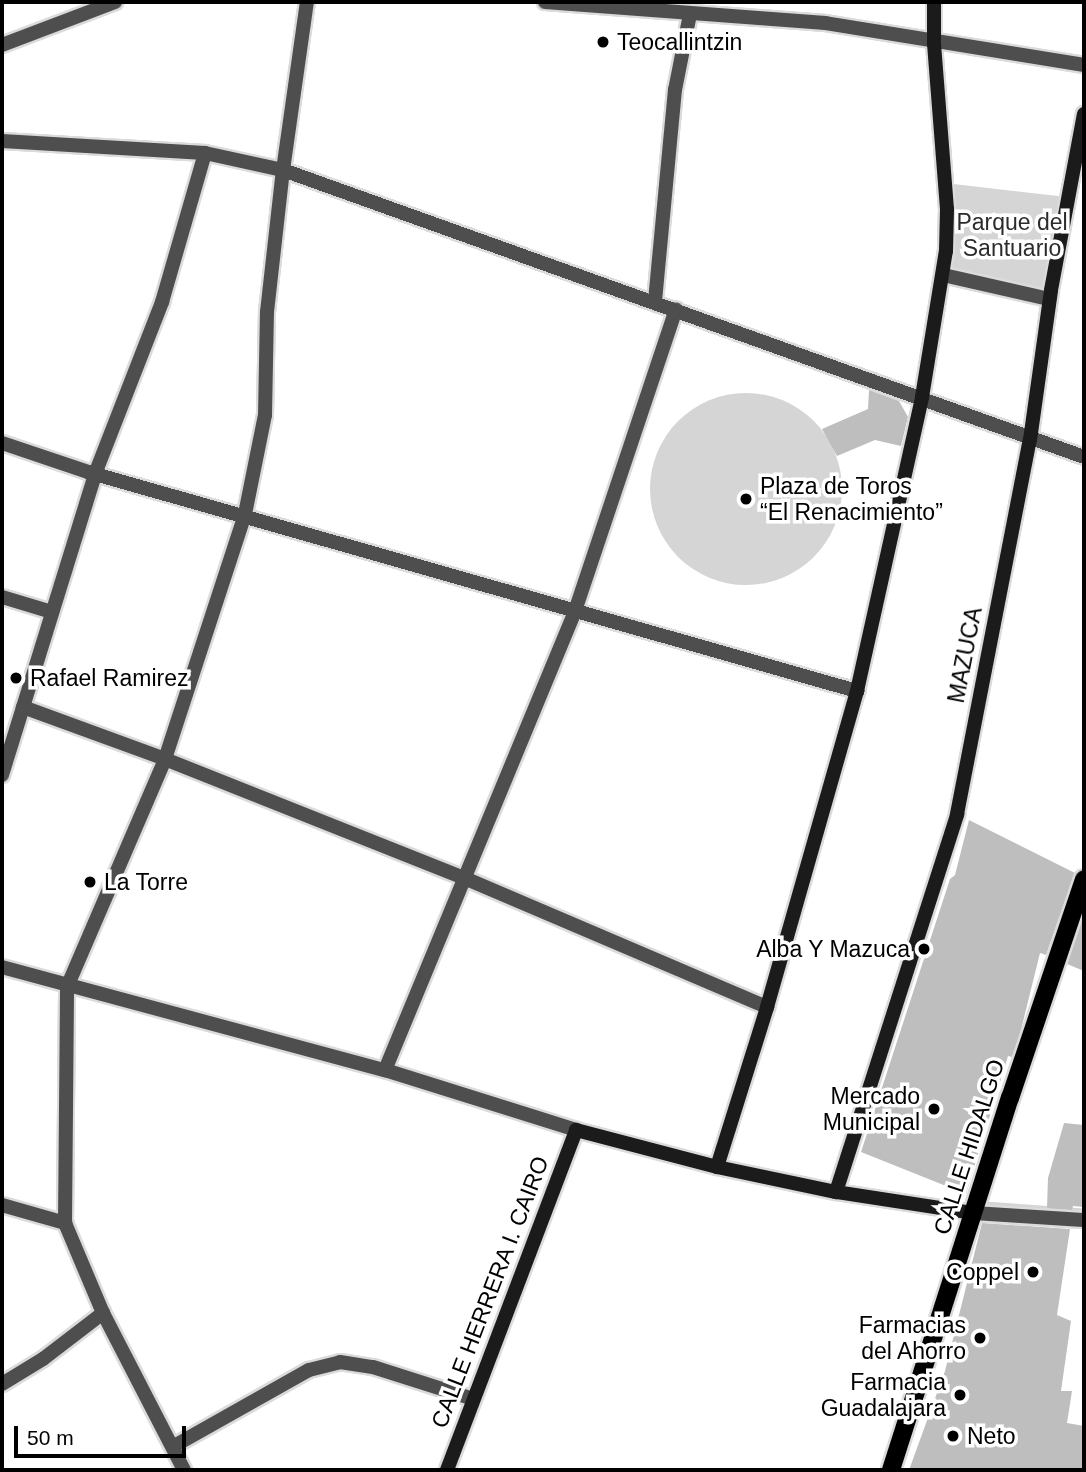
<!DOCTYPE html>
<html>
<head>
<meta charset="utf-8">
<style>
	body { margin:0 }
	#map { position:relative; width:1086px; height:1472px; overflow:hidden; background:#fff; font-family:Arial,sans-serif }
	div>[style] { position:absolute }
	.green>* { inset:0; background:#d5d5d5; transform-origin:0 0 }
	.round { border-radius:50% }
	.building>* { inset:0; background:#bebebe }
	.roads { filter:drop-shadow(2px 0 #dbdbdb) drop-shadow(-2px 0 #dbdbdb) drop-shadow(0 2px #dbdbdb) drop-shadow(0 -2px #dbdbdb) }
	.pedestrian>* { height:14px; margin:-7px; padding:0 7px; transform-origin:7px; border-radius:7px; background:#4e4e4e }
	.minor>* { height:14px; margin:-7px; padding:0 7px; transform-origin:7px; border-radius:7px; background:#4e4e4e }
	.tertiary>* { height:14px; margin:-7px; padding:0 7px; transform-origin:7px; border-radius:7px; background:#4e4e4e }
	.secondary>* { height:14px; margin:-7px; padding:0 7px; transform-origin:7px; border-radius:7px; background:#1b1b1b }
	.primary>* { height:18px; margin:-9px; padding:0 9px; transform-origin:9px; border-radius:9px; background:#000 }
	.dots>* { width:19px; height:19px; translate:-50% -50%; box-sizing:border-box; border:4px solid #fff; border-radius:50% }
	span { translate:-50% -50%; white-space:nowrap; text-align:center; line-height:1.15; -webkit-text-stroke:7px #fff; paint-order:stroke }
	.poi-label { font-size:23px; color:#000 }
	.left { translate:0 -50%; text-align:left }
	.right { translate:-100% -50%; text-align:right }
	.park-label { font-size:23px; color:#2c2c2c }
	.street-label { font-size:23px; color:#000 }
	.frame { position:absolute; inset:0; border:4px solid #000; pointer-events:none }
	.scale { position:absolute; left:14px; top:1426px; width:172px; height:32px; box-sizing:border-box; border:4px solid #000; border-top:0; padding-left:9px; font-size:21px; line-height:24px; white-space:nowrap; color:#000; -webkit-text-stroke:5px #fff; paint-order:stroke }
</style>
</head>
<body>
<div id="map">
	<div class="green">
		<i style="clip-path:polygon(945px 183px,1067px 197px,1051px 290px,944px 266px)"></i>
		<i class="round" style="left:650px;top:393px;width:192px;height:192px"></i>
		<i style="left:977px;top:1201px;width:107px;height:20px;rotate:4deg"></i>
	</div>
	<div class="building">
		<i style="clip-path:polygon(869px 390px,899px 401px,908px 417px,901px 446px,875px 440px,837px 456px,822px 429px,868px 409px)"></i>
		<i style="clip-path:polygon(969px 820px,1075px 873px,1046px 955px,1040px 953px,1020px 1034px,1012px 1057px,1008px 1056px,966px 1194px,861px 1152px,950px 879px,955px 875px)"></i>
		<i style="clip-path:polygon(1084px 914px,1084px 971px,1067px 964px)"></i>
		<i style="clip-path:polygon(1064px 1123px,1084px 1125px,1084px 1207px,1073px 1206px,1072px 1210px,1047px 1208px,1048px 1178px)"></i>
		<i style="clip-path:polygon(982px 1223px,1070px 1229px,1057px 1315px,1071px 1321px,1061px 1391px,1072px 1391px,1067px 1423px,1084px 1426px,1084px 1470px,909px 1470px,945px 1371px)"></i>
	</div>
	<div class="roads">
		<div class="pedestrian">
			<i style="left:973px;top:1213px;width:111px;rotate:3.6deg"></i>
		</div>
		<div class="minor">
			<i style="left:943px;top:275px;width:109px;rotate:12.8deg"></i>
			<i style="left:655px;top:301px;width:212px;rotate:-84.6deg"></i>
			<i style="left:675px;top:90px;width:77px;rotate:-78.8deg"></i>
			<i style="left:2px;top:443px;width:91px;rotate:18.6deg"></i>
			<i style="left:88px;top:472px;width:800px;rotate:15.9deg"></i>
			<i style="left:2px;top:597px;width:52px;rotate:16.7deg"></i>
			<i style="left:23px;top:707px;width:151px;rotate:20.1deg"></i>
			<i style="left:165px;top:759px;width:327px;rotate:21.7deg"></i>
			<i style="left:469px;top:880px;width:324px;rotate:23.1deg"></i>
			<i style="left:2px;top:775px;width:315px;rotate:-72.8deg"></i>
			<i style="left:95px;top:474px;width:185px;rotate:-68.7deg"></i>
			<i style="left:162px;top:302px;width:155px;rotate:-73.9deg"></i>
			<i style="left:2px;top:967px;width:397px;rotate:15.1deg"></i>
			<i style="left:385px;top:1070px;width:200px;rotate:17.4deg"></i>
			<i style="left:385px;top:1070px;width:497px;rotate:-67.5deg"></i>
			<i style="left:575px;top:611px;width:318px;rotate:-71.5deg"></i>
			<i style="left:2px;top:1205px;width:66px;rotate:15.9deg"></i>
			<i style="left:2px;top:1384px;width:48px;rotate:-31.4deg"></i>
			<i style="left:43px;top:1359px;width:76px;rotate:-37.5deg"></i>
			<i style="left:174px;top:1446px;width:155px;rotate:-29.4deg"></i>
			<i style="left:309px;top:1370px;width:32px;rotate:-14deg"></i>
			<i style="left:340px;top:1362px;width:33px;rotate:9deg"></i>
			<i style="left:373px;top:1367px;width:105px;rotate:17.7deg"></i>
			<i style="left:184px;top:1470px;width:177px;rotate:-117.3deg"></i>
			<i style="left:103px;top:1313px;width:98px;rotate:-112.9deg"></i>
			<i style="left:65px;top:1223px;width:236px;rotate:-89.5deg"></i>
			<i style="left:67px;top:987px;width:248px;rotate:-66.7deg"></i>
			<i style="left:165px;top:759px;width:258px;rotate:-71.9deg"></i>
			<i style="left:245px;top:514px;width:101px;rotate:-78.6deg"></i>
			<i style="left:265px;top:415px;width:103px;rotate:-88.9deg"></i>
			<i style="left:267px;top:312px;width:143px;rotate:-83.6deg"></i>
			<i style="left:283px;top:170px;width:170px;rotate:-81.9deg"></i>
		</div>
		<div class="tertiary">
			<i style="left:545px;top:2px;width:281px;rotate:4.3deg"></i>
			<i style="left:825px;top:23px;width:262px;rotate:9.2deg"></i>
			<i style="left:2px;top:45px;width:121px;rotate:-20.8deg"></i>
			<i style="left:2px;top:141px;width:203px;rotate:3.4deg"></i>
			<i style="left:205px;top:153px;width:80px;rotate:12.3deg"></i>
			<i style="left:283px;top:170px;width:851px;rotate:19.71deg"></i>
		</div>
		<div class="secondary">
			<i style="left:717px;top:1167px;width:168px;rotate:-72.6deg"></i>
			<i style="left:767px;top:1007px;width:329px;rotate:-74.1deg"></i>
			<i style="left:857px;top:691px;width:301px;rotate:-77.5deg"></i>
			<i style="left:922px;top:397px;width:148px;rotate:-80.7deg"></i>
			<i style="left:946px;top:251px;width:42px;rotate:-88.6deg"></i>
			<i style="left:947px;top:209px;width:168px;rotate:-94.5deg"></i>
			<i style="left:934px;top:42px;width:40px;rotate:-90deg"></i>
			<i style="left:836px;top:1192px;width:397px;rotate:-72.2deg"></i>
			<i style="left:957px;top:814px;width:381px;rotate:-79deg"></i>
			<i style="left:1030px;top:440px;width:151px;rotate:-82deg"></i>
			<i style="left:1051px;top:290px;width:179px;rotate:-79.4deg"></i>
			<i style="left:447px;top:1470px;width:364px;rotate:-69.2deg"></i>
			<i style="left:576px;top:1130px;width:146px;rotate:14.7deg"></i>
			<i style="left:717px;top:1167px;width:122px;rotate:11.9deg"></i>
			<i style="left:836px;top:1192px;width:139px;rotate:8.7deg"></i>
		</div>
		<div class="primary">
			<i style="left:891px;top:1470px;width:391px;rotate:-72.3deg"></i>
			<i style="left:1010px;top:1098px;width:231px;rotate:-71.3deg"></i>
		</div>
	</div>
	<div class="dots">
		<i style="left:603px;top:42px;background:#000"></i>
		<i style="left:746px;top:499px;background:#000"></i>
		<i style="left:16px;top:678px;background:#000"></i>
		<i style="left:90px;top:882px;background:#000"></i>
		<i style="left:924px;top:949px;background:#000"></i>
		<i style="left:934px;top:1109px;background:#000"></i>
		<i style="left:1033px;top:1272px;background:#000"></i>
		<i style="left:980px;top:1338px;background:#000"></i>
		<i style="left:960px;top:1395px;background:#000"></i>
		<i style="left:953px;top:1436px;background:#000"></i>
	</div>
	<div class="poi-label">
		<span class="left" style="left:617px;top:42px">Teocallintzin</span>
		<span class="left" style="left:760px;top:499px">Plaza de Toros<br>“El Renacimiento”</span>
		<span class="left" style="left:30px;top:678px">Rafael Ramirez</span>
		<span class="left" style="left:104px;top:882px">La Torre</span>
		<span class="right" style="left:910px;top:949px">Alba Y Mazuca</span>
		<span class="right" style="left:920px;top:1109px">Mercado<br>Municipal</span>
		<span class="right" style="left:1019px;top:1272px">Coppel</span>
		<span class="right" style="left:966px;top:1338px">Farmacias<br>del Ahorro</span>
		<span class="right" style="left:946px;top:1395px">Farmacia<br>Guadalajara</span>
		<span class="left" style="left:967px;top:1436px">Neto</span>
	</div>
	<div class="park-label">
		<span style="left:1012px;top:235px">Parque del<br>Santuario</span>
	</div>
	<div class="street-label">
		<span style="left:965px;top:655px;rotate:-79deg">MAZUCA</span>
		<span style="left:969px;top:1147px;rotate:-72deg">CALLE HIDALGO</span>
		<span style="left:490px;top:1292px;rotate:-69deg">CALLE HERRERA I. CAIRO</span>
	</div>
	<div class="frame"></div>
	<div class="scale">50 m</div>
</div>
</body>
</html>
